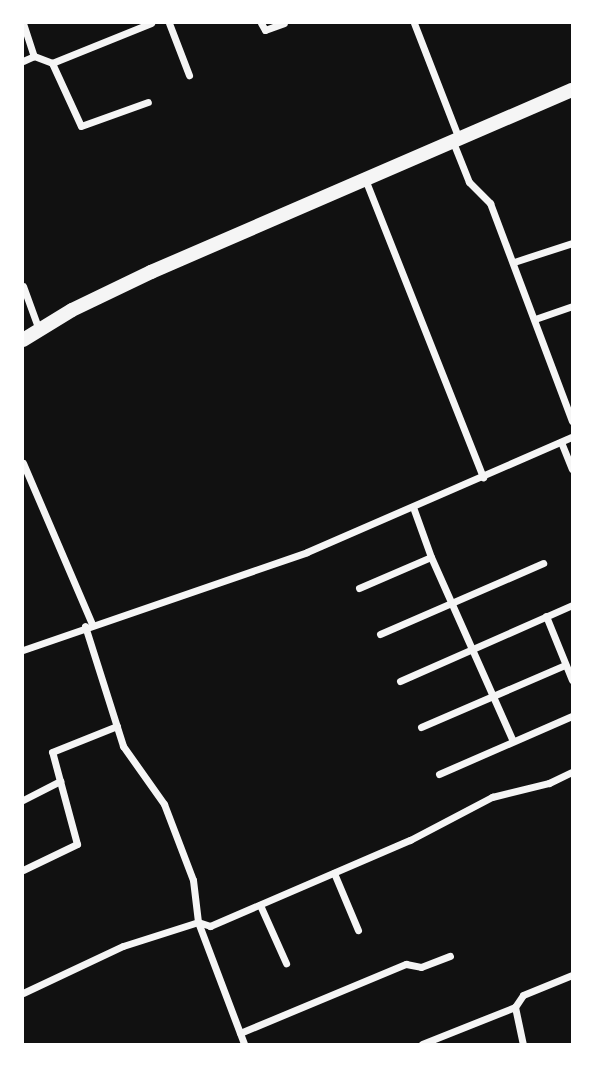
<!DOCTYPE html>
<html>
<head>
<meta charset="utf-8">
<style>
	body { margin:0 }
	#map { position:relative; width:595px; height:1067px; overflow:hidden; background:#111; font-family:"Source Serif 4",serif }
	div>[style] { position:absolute }
	.minor>* { height:7px; margin:-3.5px; padding:0 3.5px; transform-origin:3.5px; border-radius:3.5px; background:#f5f5f5 }
	.primary>* { height:14px; margin:-7px; padding:0 7px; transform-origin:7px; border-radius:7px; background:#f5f5f5 }
	span { translate:-50% -50%; white-space:nowrap; text-align:center; line-height:1.15; -webkit-text-stroke:7px #fff; paint-order:stroke }
	.frame { position:absolute; inset:0; border:24px solid #fff; pointer-events:none }
</style>
</head>
<body>
<div id="map">
	<div class="minor">
		<i style="left:23px;top:23px;width:35px;rotate:72deg"></i>
		<i style="left:169px;top:23px;width:56px;rotate:69deg"></i>
		<i style="left:261px;top:23px;width:8px;rotate:60deg"></i>
		<i style="left:265px;top:30px;width:20px;rotate:-20deg"></i>
		<i style="left:414px;top:23px;width:124px;rotate:68.8deg"></i>
		<i style="left:23px;top:61px;width:12px;rotate:-24deg"></i>
		<i style="left:34px;top:56px;width:19px;rotate:21deg"></i>
		<i style="left:52px;top:63px;width:107px;rotate:-22deg"></i>
		<i style="left:52px;top:63px;width:69px;rotate:65.3deg"></i>
		<i style="left:81px;top:126px;width:71px;rotate:-19.7deg"></i>
		<i style="left:453px;top:142px;width:43px;rotate:68.2deg"></i>
		<i style="left:469px;top:182px;width:30px;rotate:45deg"></i>
		<i style="left:490px;top:203px;width:233px;rotate:69.4deg"></i>
		<i style="left:365px;top:179px;width:321px;rotate:68.4deg"></i>
		<i style="left:514px;top:262px;width:61px;rotate:-18.1deg"></i>
		<i style="left:23px;top:286px;width:47px;rotate:70deg"></i>
		<i style="left:535px;top:319px;width:39px;rotate:-19deg"></i>
		<i style="left:561px;top:442px;width:29px;rotate:68deg"></i>
		<i style="left:23px;top:463px;width:175px;rotate:66.8deg"></i>
		<i style="left:413px;top:507px;width:53px;rotate:70.2deg"></i>
		<i style="left:431px;top:557px;width:201px;rotate:66deg"></i>
		<i style="left:359px;top:588px;width:78px;rotate:-23.3deg"></i>
		<i style="left:546px;top:616px;width:69px;rotate:67.9deg"></i>
		<i style="left:85px;top:626px;width:126px;rotate:72.4deg"></i>
		<i style="left:123px;top:746px;width:71px;rotate:54.7deg"></i>
		<i style="left:164px;top:804px;width:81px;rotate:69.1deg"></i>
		<i style="left:193px;top:880px;width:42px;rotate:83.2deg"></i>
		<i style="left:198px;top:922px;width:130px;rotate:69.3deg"></i>
		<i style="left:380px;top:634px;width:178px;rotate:-23.5deg"></i>
		<i style="left:23px;top:650px;width:300px;rotate:-19deg"></i>
		<i style="left:307px;top:552px;width:289px;rotate:-23.5deg"></i>
		<i style="left:400px;top:681px;width:188px;rotate:-23.8deg"></i>
		<i style="left:421px;top:727px;width:157px;rotate:-23.3deg"></i>
		<i style="left:439px;top:774px;width:145px;rotate:-23.6deg"></i>
		<i style="left:23px;top:800px;width:42px;rotate:-27.2deg"></i>
		<i style="left:60px;top:781px;width:30px;rotate:-105deg"></i>
		<i style="left:52px;top:752px;width:70px;rotate:-21.8deg"></i>
		<i style="left:23px;top:870px;width:60px;rotate:-25.7deg"></i>
		<i style="left:77px;top:844px;width:65px;rotate:-105.1deg"></i>
		<i style="left:334px;top:873px;width:62px;rotate:67.2deg"></i>
		<i style="left:260px;top:905px;width:64px;rotate:65.9deg"></i>
		<i style="left:23px;top:993px;width:110px;rotate:-25.2deg"></i>
		<i style="left:123px;top:946px;width:79px;rotate:-17.7deg"></i>
		<i style="left:198px;top:922px;width:13px;rotate:18deg"></i>
		<i style="left:210px;top:926px;width:218px;rotate:-23.3deg"></i>
		<i style="left:410px;top:840px;width:93px;rotate:-27.7deg"></i>
		<i style="left:492px;top:797px;width:59px;rotate:-13.8deg"></i>
		<i style="left:549px;top:783px;width:25px;rotate:-26deg"></i>
		<i style="left:515px;top:1007px;width:14px;rotate:-56deg"></i>
		<i style="left:523px;top:995px;width:53px;rotate:-22.2deg"></i>
		<i style="left:240px;top:1033px;width:180px;rotate:-22.6deg"></i>
		<i style="left:406px;top:964px;width:15px;rotate:11deg"></i>
		<i style="left:421px;top:967px;width:31px;rotate:-21deg"></i>
		<i style="left:422px;top:1044px;width:100px;rotate:-21.7deg"></i>
		<i style="left:515px;top:1007px;width:38px;rotate:78deg"></i>
	</div>
	<div class="primary">
		<i style="left:23px;top:340px;width:57px;rotate:-31.5deg"></i>
		<i style="left:72px;top:310px;width:88px;rotate:-25.7deg"></i>
		<i style="left:151px;top:272px;width:459px;rotate:-23.4deg"></i>
	</div>
	<div class="frame"></div>
</div>
</body>
</html>
